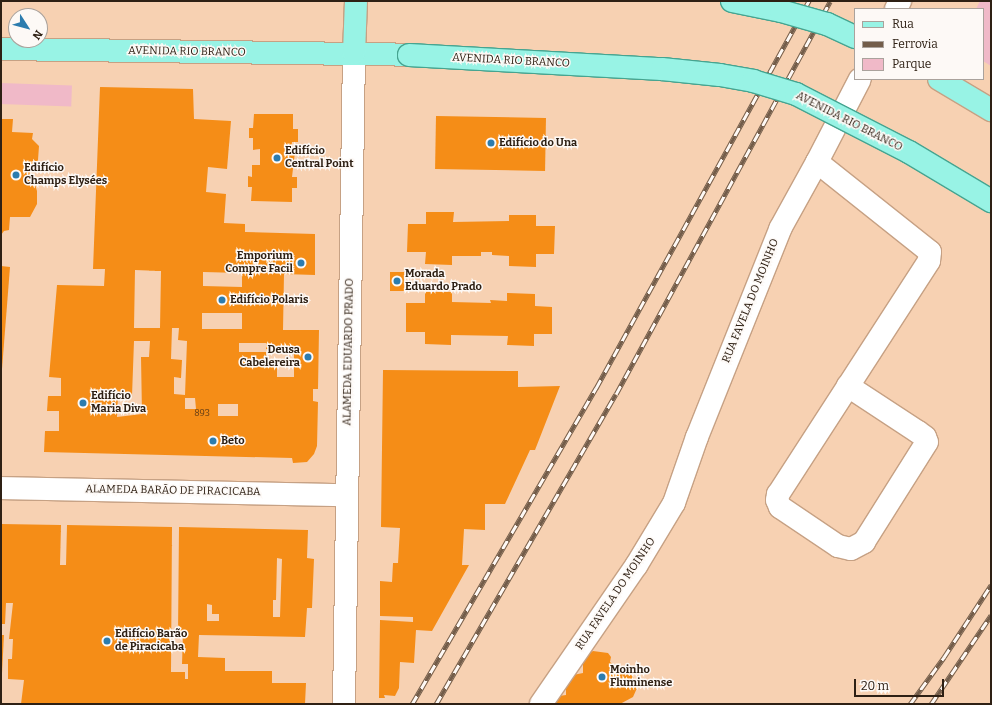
<!DOCTYPE html>
<html>
<head>
<meta charset="utf-8">
<style>
	body { margin:0 }
	#map { position:relative; width:992px; height:705px; overflow:hidden; background:#f7d1b2; font-family:Bitter,serif }
	div>[style] { position:absolute }
	.green>* { inset:0; background:#f0b9c8; transform-origin:0 0 }
	.building>* { inset:0; background:#f58d17; transform-origin:0 0 }
	.roads { filter:drop-shadow(1px 0 #c6a184) drop-shadow(-1px 0 #c6a184) drop-shadow(0 1px #c6a184) drop-shadow(0 -1px #c6a184) }
	.minor>* { height:22px; margin:-11px; padding:0 11px; transform-origin:11px; border-radius:11px; background:#fff }
	.major>* { height:22px; margin:-11px; padding:0 11px; transform-origin:11px; border-radius:11px; background:#98f3e5 }
	.rail>* { height:4.5px; margin-top:-2.25px; transform-origin:0; background:repeating-linear-gradient(90deg,#fdf9f6 0 9px,#735d4a 0 18px); box-sizing:border-box; border-block:1px solid #735d4a }
	.bridges { filter:drop-shadow(1px 0 #46a490) drop-shadow(-1px 0 #46a490) drop-shadow(0 1px #46a490) drop-shadow(0 -1px #46a490) }
	.major-bridge>* { height:22px; margin:-11px; padding:0 11px; transform-origin:11px; border-radius:11px; background:#98f3e5 }
	.dots>* { width:11px; height:11px; translate:-50% -50%; box-sizing:border-box; border:2px solid #fdf9f6; border-radius:50% }
	span { translate:-50% -50%; white-space:nowrap; text-align:center; line-height:1.15; -webkit-text-stroke:3px #fdf9f6; paint-order:stroke }
	.number-label { font-size:9px; color:#603b15 }
	.number-label span { -webkit-text-stroke-width:0 }
	.street-label { font-size:11px; color:#2e2014 }
	.poi-label { font-size:11px; color:#2e2014; font-weight:700 }
	.left { translate:0 -50%; text-align:left }
	.right { translate:-100% -50%; text-align:right }
	.frame { position:absolute; inset:0; border:2px solid #2e2014; pointer-events:none }
	.legend { position:absolute; left:854px; top:8px; width:130px; height:72px; box-sizing:border-box; background:#fdf9f6; border:1px solid #aaa29c; margin:0; padding:5px 7px; list-style:none; font-size:12px; color:#2e2014 }
	.legend li { display:flex; align-items:center; gap:8px; height:20px }
	.legend b { width:20px; border:1px solid #aaa29c }
	.north { position:absolute; left:8px; top:8px; width:40px; height:40px; box-sizing:border-box; background:#fdf9f6; border:1px solid #aaa29c; border-radius:50%; rotate:126deg; font-size:11px; font-weight:700; line-height:16px; text-align:center; color:#2e2014 }
	.north::after { content:''; display:block; margin:auto; width:14px; height:18px; background:#2c7cae; clip-path:polygon(50% 0,100% 100%,50% 72%,0 100%) }
	.scale { position:absolute; left:854px; top:679px; width:90px; height:18px; box-sizing:border-box; border:2px solid #2e2014; border-top:0; padding-left:5px; font-size:12px; line-height:14px; white-space:nowrap; color:#2e2014; -webkit-text-stroke:3px #fdf9f6; paint-order:stroke }
</style>
</head>
<body>
<div id="map">
	<div class="green">
		<i style="clip-path:polygon(980px 1px,991px 1px,991px 66px,983px 61px,983px 9px,976px 9px)"></i>
		<i style="left:1px;top:83px;width:71px;height:21px;rotate:2deg"></i>
	</div>
	<div class="building">
		<i style="clip-path:polygon(evenodd,100px 87px,193px 89px,194px 119px,231px 121px,227px 169px,208px 167px,206px 192px,226px 194px,224px 223px,245px 224px,245px 232px,315px 234px,315px 275px,284px 274px,283px 330px,319px 330px,318px 389px,313px 389px,313px 401px,318px 402px,317px 446px,314px 454px,307px 462px,293px 463px,292px 458px,44px 452px,45px 431px,59px 431px,59px 411px,47px 411px,48px 396px,61px 396px,61px 378px,49px 377px,57px 285px,104px 286px,105px 269px,93px 269px,100px 87px,135px 270px,161px 271px,160px 328px,134px 328px,135px 270px,100px 87px,203px 272px,242px 273px,242px 287px,203px 286px,203px 272px,100px 87px,202px 313px,242px 313px,242px 329px,202px 329px,202px 313px,100px 87px,172px 328px,179px 328px,178px 340px,187px 341px,185px 395px,174px 394px,174px 377px,181px 378px,182px 360px,171px 359px,172px 328px,100px 87px,134px 341px,150px 341px,149px 357px,141px 357px,142px 414px,117px 417px,118px 395px,132px 396px,134px 341px,100px 87px,239px 343px,266px 343px,266px 349px,294px 349px,294px 377px,277px 377px,277px 363px,266px 363px,266px 352px,239px 352px,239px 343px,100px 87px,185px 398px,195px 398px,196px 409px,185px 409px,185px 398px,100px 87px,218px 404px,238px 404px,238px 416px,218px 416px,218px 404px)"></i>
		<i style="clip-path:polygon(254px 114px,293px 114px,293px 129px,298px 129px,298px 142px,292px 142px,291px 149px,295px 152px,292px 177px,297px 177px,297px 188px,292px 188px,292px 202px,251px 201px,252px 187px,248px 187px,248px 176px,252px 177px,252px 165px,260px 165px,260px 149px,253px 150px,253px 138px,249px 138px,249px 128px,253px 128px)"></i>
		<i style="left:436px;top:116px;width:110px;height:53px;rotate:1deg"></i>
		<i style="clip-path:polygon(1px 119px,13px 119px,12px 132px,33px 133px,32px 139px,39px 146px,38px 160px,31px 170px,31px 181px,34px 181px,37px 191px,37px 204px,30px 217px,10px 217px,9px 230px,4px 231px,1px 235px)"></i>
		<i style="clip-path:polygon(426px 212px,454px 212px,453px 222px,509px 221px,509px 215px,536px 215px,536px 226px,555px 226px,554px 254px,536px 254px,536px 267px,509px 266px,509px 256px,492px 255px,492px 252px,481px 252px,481px 256px,452px 256px,452px 265px,425px 264px,426px 252px,407px 252px,408px 224px,426px 224px)"></i>
		<i style="clip-path:polygon(1px 266px,10px 267px,2px 369px,1px 369px)"></i>
		<i style="left:390px;top:272px;width:14px;height:19px"></i>
		<i style="clip-path:polygon(425px 292px,452px 292px,452px 302px,491px 303px,490px 300px,507px 301px,507px 293px,535px 294px,535px 306px,552px 307px,552px 334px,534px 334px,534px 346px,507px 345px,508px 336px,451px 335px,451px 345px,425px 344px,425px 332px,406px 332px,406px 303px,425px 303px)"></i>
		<i style="clip-path:polygon(383px 370px,518px 371px,518px 387px,560px 386px,535px 450px,530px 450px,505px 504px,485px 504px,485px 530px,464px 529px,462px 565px,469px 565px,432px 631px,416px 630px,414px 663px,400px 662px,399px 688px,395px 696px,384px 695px,385px 698px,379px 698px,380px 620px,413px 622px,413px 617px,380px 616px,380px 581px,392px 582px,393px 563px,398px 563px,400px 528px,381px 527px)"></i>
		<i style="clip-path:polygon(evenodd,1px 524px,61px 525px,60px 565px,66px 565px,67px 525px,172px 527px,171px 672px,185px 672px,185px 679px,188px 679px,188px 664px,182px 664px,183px 634px,178px 634px,179px 527px,308px 530px,307px 558px,314px 559px,312px 608px,307px 608px,305px 637px,199px 635px,198px 657px,225px 658px,225px 671px,272px 671px,272px 683px,306px 683px,305px 704px,21px 704px,24px 680px,8px 679px,8px 659px,12px 659px,13px 639px,9px 639px,13px 603px,6px 603px,5px 624px,1px 624px,1px 524px,277px 558px,282px 559px,280px 617px,273px 617px,273px 600px,276px 600px,277px 558px,1px 524px,207px 604px,212px 605px,212px 614px,219px 614px,219px 621px,207px 621px,207px 604px)"></i>
		<i style="clip-path:polygon(1px 635px,4px 635px,2px 673px,1px 673px)"></i>
		<i style="clip-path:polygon(593px 651px,608px 653px,611px 657px,610px 662px,622px 672px,633px 676px,637px 688px,633px 697px,620px 704px,550px 704px,559px 696px,566px 695px,566px 686px,573px 675px,583px 673px,583px 663px,587px 655px)"></i>
	</div>
	<div class="roads">
		<div class="minor">
			<i style="left:896px;top:9px;width:9px;rotate:-63deg"></i>
			<i style="left:817px;top:162px;width:93px;rotate:-62.6deg"></i>
			<i style="left:1px;top:488px;width:345px;rotate:1.2deg"></i>
			<i style="left:344px;top:704px;width:651px;rotate:-89.12deg"></i>
			<i style="left:541px;top:704px;width:168px;rotate:-55.5deg"></i>
			<i style="left:636px;top:566px;width:74px;rotate:-58.9deg"></i>
			<i style="left:674px;top:503px;width:70px;rotate:-70.8deg"></i>
			<i style="left:697px;top:437px;width:224px;rotate:-68.2deg"></i>
			<i style="left:780px;top:229px;width:77px;rotate:-61.1deg"></i>
			<i style="left:817px;top:162px;width:144px;rotate:38.5deg"></i>
			<i style="left:930px;top:252px;width:9px;rotate:96deg"></i>
			<i style="left:929px;top:261px;width:278px;rotate:122.9deg"></i>
			<i style="left:778px;top:494px;width:6px;rotate:99deg"></i>
			<i style="left:777px;top:500px;width:8px;rotate:67deg"></i>
			<i style="left:780px;top:507px;width:70px;rotate:33.9deg"></i>
			<i style="left:838px;top:546px;width:13px;rotate:13deg"></i>
			<i style="left:851px;top:549px;width:15px;rotate:-28deg"></i>
			<i style="left:864px;top:542px;width:118px;rotate:-57.8deg"></i>
			<i style="left:927px;top:442px;width:5px;rotate:-112deg"></i>
			<i style="left:925px;top:437px;width:9px;rotate:-144deg"></i>
			<i style="left:918px;top:432px;width:84px;rotate:-146.7deg"></i>
		</div>
		<div class="major">
			<i style="left:1px;top:49px;width:408px;rotate:0.8deg"></i>
			<i style="left:354px;top:53px;width:52px;rotate:-87.8deg"></i>
			<i style="left:939px;top:79px;width:61px;rotate:30.8deg"></i>
		</div>
	</div>
	<div class="rail">
		<i style="left:412px;top:704px;width:366px;rotate:-59.8deg"></i>
		<i style="left:596px;top:388px;width:442px;rotate:-61.2deg"></i>
		<i style="left:436px;top:704px;width:358px;rotate:-59.9deg"></i>
		<i style="left:616px;top:394px;width:447px;rotate:-61.4deg"></i>
		<i style="left:910px;top:704px;width:58px;rotate:-54.1deg"></i>
		<i style="left:944px;top:657px;width:86px;rotate:-56.9deg"></i>
		<i style="left:931px;top:704px;width:107px;rotate:-56deg"></i>
	</div>
	<div class="bridges">
		<div class="major-bridge">
			<i style="left:732px;top:1px;width:50px;rotate:11.5deg"></i>
			<i style="left:781px;top:11px;width:48px;rotate:15.8deg"></i>
			<i style="left:827px;top:24px;width:31px;rotate:25deg"></i>
			<i style="left:409px;top:55px;width:253px;rotate:3.2deg"></i>
			<i style="left:662px;top:69px;width:58px;rotate:5.9deg"></i>
			<i style="left:720px;top:75px;width:34px;rotate:10deg"></i>
			<i style="left:753px;top:81px;width:45px;rotate:16.8deg"></i>
			<i style="left:796px;top:94px;width:127px;rotate:27.2deg"></i>
			<i style="left:909px;top:152px;width:96px;rotate:30.9deg"></i>
		</div>
	</div>
	<div class="dots">
		<i style="left:491px;top:143px;background:#2c7cae"></i>
		<i style="left:277px;top:158px;background:#2c7cae"></i>
		<i style="left:16px;top:175px;background:#2c7cae"></i>
		<i style="left:301px;top:263px;background:#2c7cae"></i>
		<i style="left:397px;top:281px;background:#2c7cae"></i>
		<i style="left:222px;top:300px;background:#2c7cae"></i>
		<i style="left:308px;top:357px;background:#2c7cae"></i>
		<i style="left:83px;top:403px;background:#2c7cae"></i>
		<i style="left:213px;top:441px;background:#2c7cae"></i>
		<i style="left:107px;top:641px;background:#2c7cae"></i>
		<i style="left:602px;top:677px;background:#2c7cae"></i>
	</div>
	<div class="number-label">
		<span style="left:202px;top:413px">893</span>
	</div>
	<div class="street-label">
		<span style="left:187px;top:52px;rotate:1deg">AVENIDA RIO BRANCO</span>
		<span style="left:511px;top:61px;rotate:3deg">AVENIDA RIO BRANCO</span>
		<span style="left:849px;top:122px;rotate:27deg">AVENIDA RIO BRANCO</span>
		<span style="left:751px;top:301px;rotate:-68deg">RUA FAVELA DO MOINHO</span>
		<span style="left:349px;top:352px;rotate:-89deg">ALAMEDA EDUARDO PRADO</span>
		<span style="left:173px;top:491px;rotate:1deg">ALAMEDA BARÃO DE PIRACICABA</span>
		<span style="left:616px;top:594px;rotate:-56deg">RUA FAVELA DO MOINHO</span>
	</div>
	<div class="poi-label">
		<span class="left" style="left:499px;top:143px">Edifício do Una</span>
		<span class="left" style="left:285px;top:158px">Edifício<br>Central Point</span>
		<span class="left" style="left:24px;top:175px">Edifício<br>Champs Elysées</span>
		<span class="right" style="left:293px;top:263px">Emporium<br>Compre Facil</span>
		<span class="left" style="left:405px;top:281px">Morada<br>Eduardo Prado</span>
		<span class="left" style="left:230px;top:300px">Edifício Polaris</span>
		<span class="right" style="left:300px;top:357px">Deusa<br>Cabelereira</span>
		<span class="left" style="left:91px;top:403px">Edifício<br>Maria Diva</span>
		<span class="left" style="left:221px;top:441px">Beto</span>
		<span class="left" style="left:115px;top:641px">Edifício Barão<br>de Piracicaba</span>
		<span class="left" style="left:610px;top:677px">Moinho<br>Fluminense</span>
	</div>
	<div class="frame"></div>
	<ul class="legend">
	<li><b style="height:5px;background:#98f3e5"></b>Rua</li>
	<li><b style="height:5px;background:#735d4a"></b>Ferrovia</li>
	<li><b style="height:11px;background:#f0b9c8"></b>Parque</li>
	</ul>
	<div class="north">N</div>
	<div class="scale">20 m</div>
</div>
</body>
</html>
